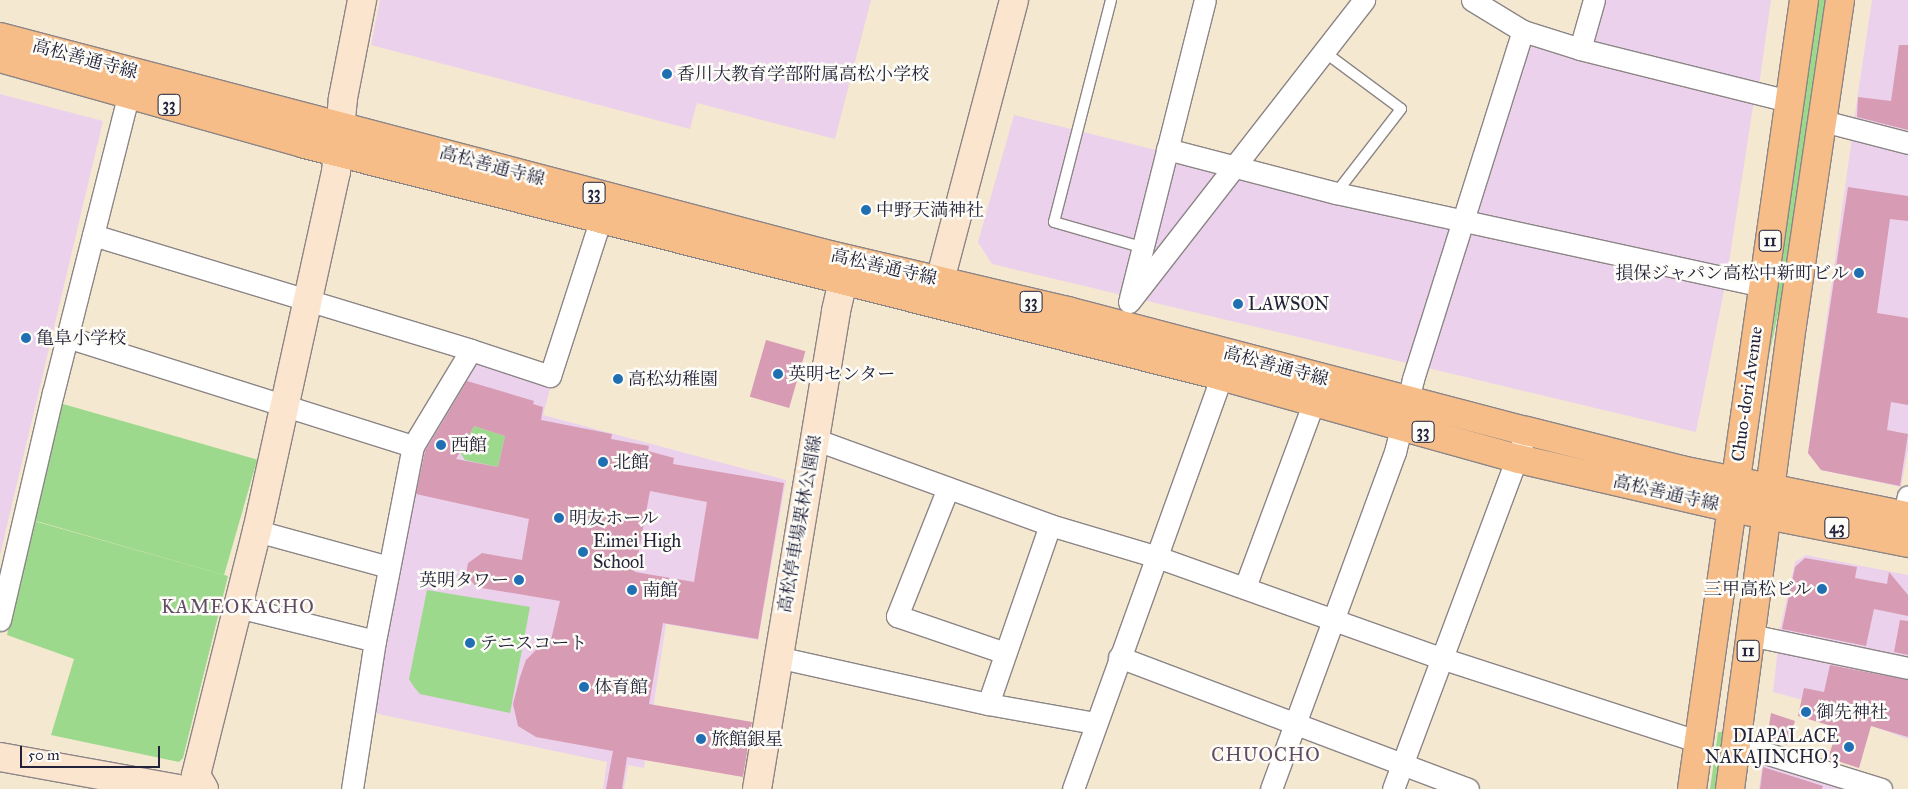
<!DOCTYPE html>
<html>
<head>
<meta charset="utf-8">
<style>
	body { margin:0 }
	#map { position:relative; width:1908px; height:789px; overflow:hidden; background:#f5e8d1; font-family:"IM FELL Great Primer","Noto Serif JP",serif }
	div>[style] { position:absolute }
	.built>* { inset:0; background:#ebd1eb }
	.green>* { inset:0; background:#9dd98d; transform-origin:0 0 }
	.building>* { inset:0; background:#d79bb4; transform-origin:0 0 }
	.roads { filter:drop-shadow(1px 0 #8c8586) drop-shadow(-1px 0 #8c8586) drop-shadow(0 1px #8c8586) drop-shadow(0 -1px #8c8586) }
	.lane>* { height:10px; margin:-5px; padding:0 5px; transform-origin:5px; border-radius:5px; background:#fff }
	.street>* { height:21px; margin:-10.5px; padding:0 10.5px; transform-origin:10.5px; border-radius:10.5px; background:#fff }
	.secondary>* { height:28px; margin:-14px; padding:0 14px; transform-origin:14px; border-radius:14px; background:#fce5cf }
	.primary>* { height:28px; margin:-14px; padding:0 14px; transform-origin:14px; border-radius:14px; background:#f7bd88 }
	.highway>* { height:28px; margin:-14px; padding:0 14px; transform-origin:14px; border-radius:14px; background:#f7bd88 }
	.dots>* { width:14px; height:14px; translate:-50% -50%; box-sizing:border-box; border:2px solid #fdfcf7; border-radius:50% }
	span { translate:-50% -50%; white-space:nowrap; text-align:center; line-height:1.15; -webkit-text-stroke:5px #fdfcf7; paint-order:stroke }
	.shield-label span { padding:1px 4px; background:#fdfcf7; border:1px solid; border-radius:4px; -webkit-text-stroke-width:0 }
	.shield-label { font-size:16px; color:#22223b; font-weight:700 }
	.street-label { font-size:18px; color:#22223b }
	.poi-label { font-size:18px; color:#22223b }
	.left { translate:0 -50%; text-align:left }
	.right { translate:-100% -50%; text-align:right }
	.neighbourhood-label { font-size:19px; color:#614c65; letter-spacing:1px }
	.scale { position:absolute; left:20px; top:746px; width:140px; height:22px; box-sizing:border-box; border:2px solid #22223b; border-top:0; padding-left:6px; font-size:15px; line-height:18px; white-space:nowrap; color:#22223b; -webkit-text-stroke:4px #fdfcf7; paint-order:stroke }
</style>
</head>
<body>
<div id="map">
	<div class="built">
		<i style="clip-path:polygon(380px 0,871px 0,835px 139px,697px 103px,690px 129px,371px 45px)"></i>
		<i style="clip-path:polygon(1602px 0,1771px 0,1759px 86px,1593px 42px,1591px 34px)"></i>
		<i style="clip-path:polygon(1872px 0,1908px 0,1908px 134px,1854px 120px)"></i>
		<i style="clip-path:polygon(1533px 40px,1754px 100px,1728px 269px,1475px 215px,1525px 46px)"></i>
		<i style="clip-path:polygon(0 94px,103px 121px,0 555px)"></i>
		<i style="clip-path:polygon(1014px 115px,1474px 228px,1725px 286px,1696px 432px,992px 264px,978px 242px)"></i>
		<i style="clip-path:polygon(1852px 137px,1908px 151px,1908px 449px,1901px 487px,1821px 470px,1808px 453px)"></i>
		<i style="clip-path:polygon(478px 362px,551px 385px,543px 415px,786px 480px,758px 640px,666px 624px,644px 768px,628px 765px,624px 789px,603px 789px,607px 762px,364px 711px,410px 458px,462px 369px)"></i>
		<i style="clip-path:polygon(1806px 555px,1908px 575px,1908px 660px,1779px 633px,1795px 562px)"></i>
		<i style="clip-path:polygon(1778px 648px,1908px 676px,1908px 739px,1877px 728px,1879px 721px,1773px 692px)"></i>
		<i style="clip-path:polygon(1763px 759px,1862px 789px,1759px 789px)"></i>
	</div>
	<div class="green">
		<i style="clip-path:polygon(1818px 0,1827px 0,1782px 295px,1769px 356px)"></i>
		<i style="left:63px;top:404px;width:202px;height:120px;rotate:16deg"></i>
		<i style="clip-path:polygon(474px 426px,505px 436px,498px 467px,465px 460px,460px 452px)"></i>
		<i style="clip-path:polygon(34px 521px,228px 576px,183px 758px,179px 762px,51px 735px,74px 659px,7px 635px)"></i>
		<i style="clip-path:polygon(427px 590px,530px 607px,510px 713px,420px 694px,414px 687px,409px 679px)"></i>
		<i style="clip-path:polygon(1718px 732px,1725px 732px,1719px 789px,1710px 789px)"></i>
	</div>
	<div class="building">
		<i style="clip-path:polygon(1899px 45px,1908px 45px,1908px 130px,1857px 117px,1858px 97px,1891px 101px)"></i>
		<i style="clip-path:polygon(1848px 187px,1908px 196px,1908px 221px,1890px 219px,1877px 313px,1908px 318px,1908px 405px,1891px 402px,1887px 430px,1908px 434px,1900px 486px,1821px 470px,1808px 453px)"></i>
		<i style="left:766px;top:340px;width:41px;height:59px;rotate:16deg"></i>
		<i style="clip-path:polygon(evenodd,467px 381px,534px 401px,533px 404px,543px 407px,541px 420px,612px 434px,611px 439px,649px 446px,648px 451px,674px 458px,673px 464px,784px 483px,758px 639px,663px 623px,649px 704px,752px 722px,743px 777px,627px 757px,622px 789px,606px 789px,613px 751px,536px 737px,518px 726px,513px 704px,520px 677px,526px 660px,541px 645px,542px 639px,551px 640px,560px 601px,476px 587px,466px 574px,468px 563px,482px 553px,522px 560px,529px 519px,416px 494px,425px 451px,467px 381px,474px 426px,505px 436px,498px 467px,456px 459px,474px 426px,467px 381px,650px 491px,707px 502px,694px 582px,635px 572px,650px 491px)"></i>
		<i style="clip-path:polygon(1805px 558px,1857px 567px,1855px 578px,1887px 584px,1889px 572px,1908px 595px,1908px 616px,1874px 609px,1866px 646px,1782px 629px,1795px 567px)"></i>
		<i style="clip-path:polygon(1900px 620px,1908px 621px,1908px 655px,1894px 652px)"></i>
		<i style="clip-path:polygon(1830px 665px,1908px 680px,1908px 737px,1871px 726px,1859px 768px,1828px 758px,1838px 728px,1798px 716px,1804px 688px,1824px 692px)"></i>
		<i style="clip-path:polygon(1771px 713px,1795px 721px,1787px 745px,1767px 739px)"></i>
		<i style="clip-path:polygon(1763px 767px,1823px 786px,1822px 789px,1760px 789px)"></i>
	</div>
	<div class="roads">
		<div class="lane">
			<i style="left:1111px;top:0;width:229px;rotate:104.4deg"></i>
			<i style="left:1054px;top:222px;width:91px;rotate:16deg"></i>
			<i style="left:1323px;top:51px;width:97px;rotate:36.6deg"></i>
			<i style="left:1401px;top:109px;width:106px;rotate:127.7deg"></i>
		</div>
		<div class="street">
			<i style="left:1472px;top:0;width:60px;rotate:31.3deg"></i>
			<i style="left:1523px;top:31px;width:60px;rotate:17.5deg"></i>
			<i style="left:1580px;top:49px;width:215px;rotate:14deg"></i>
			<i style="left:1580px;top:49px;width:51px;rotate:-74.1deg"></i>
			<i style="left:1823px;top:121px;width:88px;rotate:14.5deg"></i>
			<i style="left:1167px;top:149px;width:175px;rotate:14.6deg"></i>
			<i style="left:1336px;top:193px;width:437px;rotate:12.3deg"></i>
			<i style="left:93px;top:235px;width:395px;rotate:16.9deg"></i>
			<i style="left:1130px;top:298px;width:307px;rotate:-75.9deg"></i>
			<i style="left:1129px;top:302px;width:383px;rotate:-52.1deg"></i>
			<i style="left:67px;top:337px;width:363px;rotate:17.5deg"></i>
			<i style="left:814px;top:439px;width:251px;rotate:20deg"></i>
			<i style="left:1050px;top:525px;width:109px;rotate:16.6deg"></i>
			<i style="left:1154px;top:556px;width:308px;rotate:19.6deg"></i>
			<i style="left:1444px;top:659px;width:268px;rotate:18deg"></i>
			<i style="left:948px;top:488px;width:138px;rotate:111.7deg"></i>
			<i style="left:897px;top:616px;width:114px;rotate:18.9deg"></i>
			<i style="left:1904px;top:516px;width:20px;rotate:-79deg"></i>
			<i style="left:257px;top:531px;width:137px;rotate:15.3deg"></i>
			<i style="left:1245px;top:587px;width:212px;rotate:-69.6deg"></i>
			<i style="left:238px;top:607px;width:141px;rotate:13.9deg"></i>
			<i style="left:0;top:620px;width:233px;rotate:-76.9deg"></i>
			<i style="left:53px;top:393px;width:309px;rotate:-75.8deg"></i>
			<i style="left:1750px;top:635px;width:161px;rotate:11.8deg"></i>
			<i style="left:777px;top:657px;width:216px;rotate:12.6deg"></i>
			<i style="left:988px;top:704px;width:109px;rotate:10.1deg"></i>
			<i style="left:1119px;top:657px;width:373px;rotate:20.7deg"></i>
			<i style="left:988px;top:704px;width:189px;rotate:-70.9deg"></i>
			<i style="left:1736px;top:744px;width:152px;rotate:17.2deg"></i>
			<i style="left:352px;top:789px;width:150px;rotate:-81.2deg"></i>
			<i style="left:375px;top:641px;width:199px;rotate:-79deg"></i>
			<i style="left:413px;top:446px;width:112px;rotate:-58.9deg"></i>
			<i style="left:471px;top:350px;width:83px;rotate:18.2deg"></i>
			<i style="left:550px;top:376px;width:166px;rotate:-72.1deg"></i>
			<i style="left:1073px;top:789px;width:455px;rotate:-70.2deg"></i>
			<i style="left:1271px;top:789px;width:359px;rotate:-69.8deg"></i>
			<i style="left:1395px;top:452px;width:75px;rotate:-76.1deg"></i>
			<i style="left:1413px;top:379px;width:365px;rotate:-72.5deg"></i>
			<i style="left:1393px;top:789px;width:382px;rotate:-69.5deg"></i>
		</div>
		<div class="secondary">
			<i style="left:934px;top:303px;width:313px;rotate:-75.2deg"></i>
			<i style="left:0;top:757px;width:180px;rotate:10.2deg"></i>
			<i style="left:204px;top:789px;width:16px;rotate:-120deg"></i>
			<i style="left:196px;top:775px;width:252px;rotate:-76deg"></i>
			<i style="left:257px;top:531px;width:368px;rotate:-77.6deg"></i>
			<i style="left:336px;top:172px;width:74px;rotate:-84.6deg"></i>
			<i style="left:343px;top:98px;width:100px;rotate:-79deg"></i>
			<i style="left:757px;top:789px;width:484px;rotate:-80.6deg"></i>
			<i style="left:836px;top:311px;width:53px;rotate:-77deg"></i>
		</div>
		<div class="primary">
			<i style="left:0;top:37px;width:850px;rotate:14.72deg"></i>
			<i style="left:822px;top:253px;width:253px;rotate:13.3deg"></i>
			<i style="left:1068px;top:311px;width:474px;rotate:14.7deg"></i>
			<i style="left:1527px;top:431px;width:159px;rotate:14.2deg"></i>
			<i style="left:1681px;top:470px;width:232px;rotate:11.5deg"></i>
			<i style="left:0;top:58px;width:317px;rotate:15.7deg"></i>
			<i style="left:305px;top:144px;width:945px;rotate:14.21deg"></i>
			<i style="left:1221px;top:376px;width:309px;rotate:15.6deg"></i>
			<i style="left:1519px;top:459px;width:219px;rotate:13deg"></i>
			<i style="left:1732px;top:508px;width:179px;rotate:11.2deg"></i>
		</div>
		<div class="highway">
			<i style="left:1692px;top:789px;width:797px;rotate:-81.92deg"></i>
			<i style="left:1730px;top:789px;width:468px;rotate:-82.4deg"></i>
			<i style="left:1792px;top:325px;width:329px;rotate:-81.6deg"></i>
		</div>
	</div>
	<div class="dots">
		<i style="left:667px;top:74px;background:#1f6fb2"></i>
		<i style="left:866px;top:210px;background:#1f6fb2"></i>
		<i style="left:1859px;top:273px;background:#1f6fb2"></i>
		<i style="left:1238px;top:304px;background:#1f6fb2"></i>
		<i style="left:26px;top:338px;background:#1f6fb2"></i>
		<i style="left:778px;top:374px;background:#1f6fb2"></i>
		<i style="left:618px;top:379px;background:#1f6fb2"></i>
		<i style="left:441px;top:445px;background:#1f6fb2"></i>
		<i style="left:603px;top:462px;background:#1f6fb2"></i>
		<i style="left:559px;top:518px;background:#1f6fb2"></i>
		<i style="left:583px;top:552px;background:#1f6fb2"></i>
		<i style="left:519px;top:580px;background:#1f6fb2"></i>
		<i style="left:1822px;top:589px;background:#1f6fb2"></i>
		<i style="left:632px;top:590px;background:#1f6fb2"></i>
		<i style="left:470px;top:643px;background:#1f6fb2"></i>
		<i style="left:584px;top:687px;background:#1f6fb2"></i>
		<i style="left:1806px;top:712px;background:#1f6fb2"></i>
		<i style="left:701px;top:739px;background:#1f6fb2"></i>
		<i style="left:1849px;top:747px;background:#1f6fb2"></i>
	</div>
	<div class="shield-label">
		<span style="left:169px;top:105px">33</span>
		<span style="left:594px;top:193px">33</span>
		<span style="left:1770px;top:241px">11</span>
		<span style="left:1031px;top:302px">33</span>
		<span style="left:1423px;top:432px">33</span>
		<span style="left:1837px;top:528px">43</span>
		<span style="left:1748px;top:651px">11</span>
	</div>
	<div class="street-label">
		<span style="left:85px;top:59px;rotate:15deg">高松善通寺線</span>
		<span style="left:492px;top:166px;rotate:15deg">高松善通寺線</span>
		<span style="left:884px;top:267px;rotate:13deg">高松善通寺線</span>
		<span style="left:1276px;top:366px;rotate:15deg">高松善通寺線</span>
		<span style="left:1747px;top:394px;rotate:-82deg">Chuo-dori Avenue</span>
		<span style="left:1666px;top:493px;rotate:13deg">高松善通寺線</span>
		<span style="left:800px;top:524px;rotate:-80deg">高松停車場栗林公園線</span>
	</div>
	<div class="poi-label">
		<span class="left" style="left:677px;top:74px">香川大教育学部附属高松小学校</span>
		<span class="left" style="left:876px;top:210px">中野天満神社</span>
		<span class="right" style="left:1849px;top:273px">損保ジャパン高松中新町ビル</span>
		<span class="left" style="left:1248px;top:304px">LAWSON</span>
		<span class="left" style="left:36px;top:338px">亀阜小学校</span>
		<span class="left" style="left:788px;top:374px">英明センター</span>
		<span class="left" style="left:628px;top:379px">高松幼稚園</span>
		<span class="left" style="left:451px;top:445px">西館</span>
		<span class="left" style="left:613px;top:462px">北館</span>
		<span class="left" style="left:569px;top:518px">明友ホール</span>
		<span class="left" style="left:593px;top:552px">Eimei High<br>School</span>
		<span class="right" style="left:509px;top:580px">英明タワー</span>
		<span class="right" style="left:1812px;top:589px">三甲高松ビル</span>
		<span class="left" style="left:642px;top:590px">南館</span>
		<span class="left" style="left:480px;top:643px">テニスコート</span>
		<span class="left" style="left:594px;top:687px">体育館</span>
		<span class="left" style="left:1816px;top:712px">御先神社</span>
		<span class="right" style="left:1839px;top:747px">DIAPALACE<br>NAKAJINCHO 3</span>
		<span class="left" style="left:711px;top:739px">旅館銀星</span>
	</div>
	<div class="neighbourhood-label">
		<span style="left:238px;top:607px">KAMEOKACHO</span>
		<span style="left:1266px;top:755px">CHUOCHO</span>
	</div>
	<div class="scale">50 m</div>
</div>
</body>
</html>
